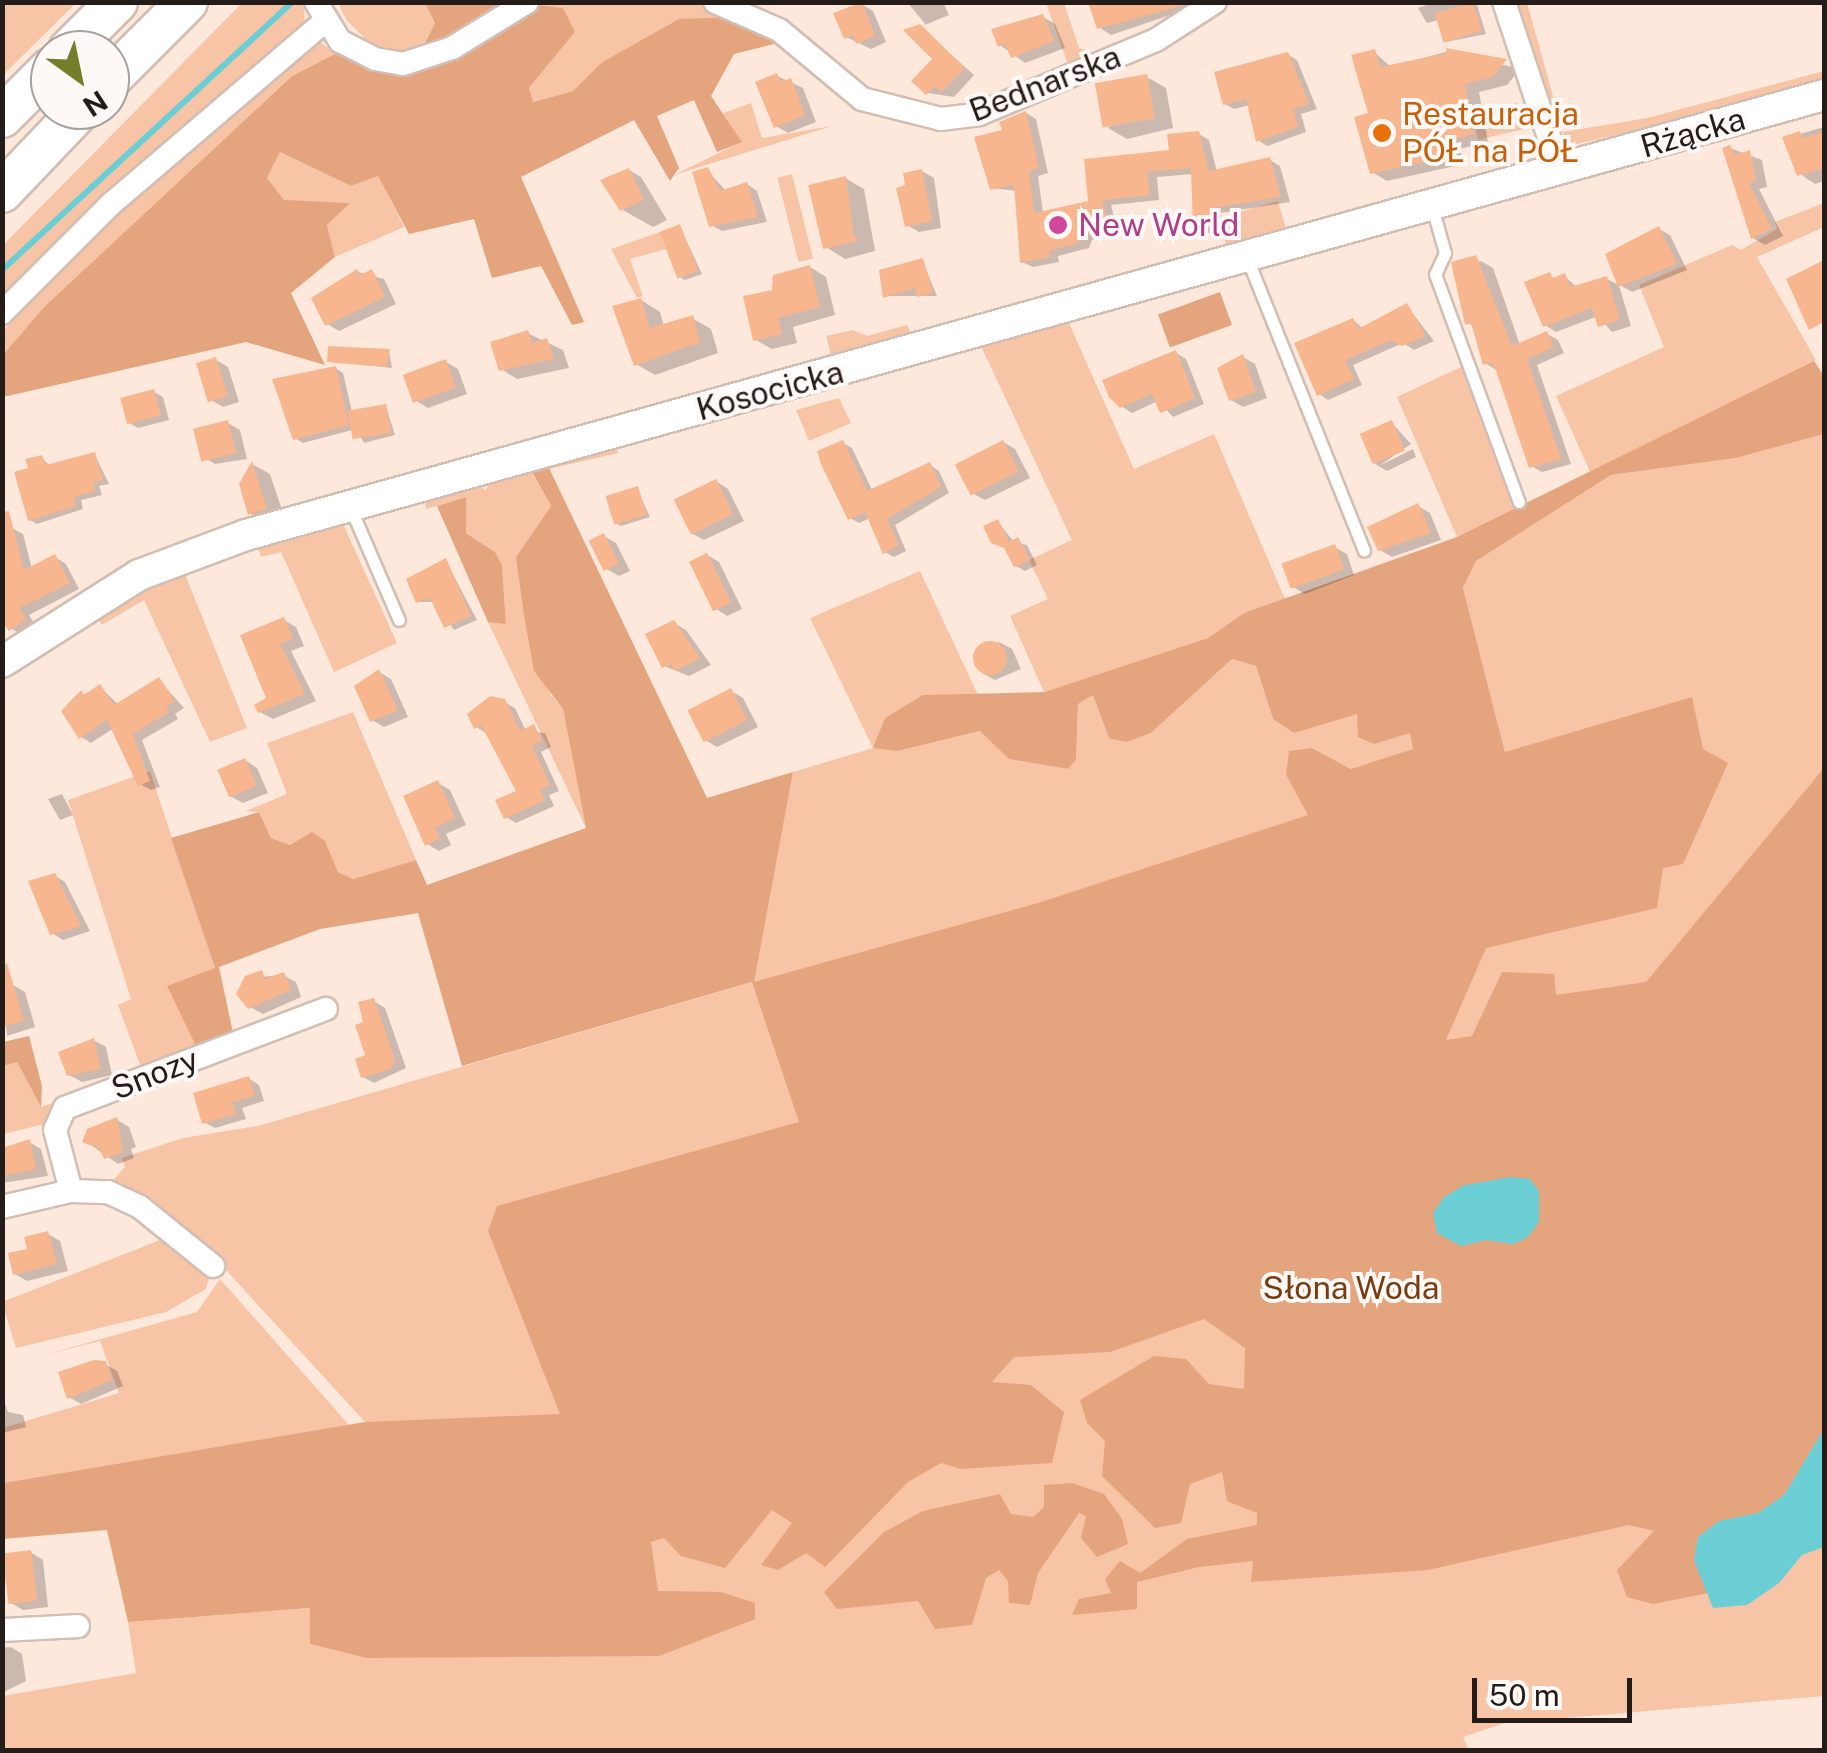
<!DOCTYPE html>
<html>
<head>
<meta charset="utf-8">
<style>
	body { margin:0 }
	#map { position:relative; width:1827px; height:1753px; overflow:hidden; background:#fee8dc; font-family:"Public Sans",sans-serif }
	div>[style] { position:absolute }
	.green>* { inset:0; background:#f8c4a6; transform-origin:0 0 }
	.forest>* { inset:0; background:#e4a47d; transform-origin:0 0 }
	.water>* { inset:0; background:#6bced5 }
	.shadow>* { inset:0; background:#0003 }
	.stream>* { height:6px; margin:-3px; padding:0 3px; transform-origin:3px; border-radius:3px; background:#6bced5 }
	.building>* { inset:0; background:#f8b68e; transform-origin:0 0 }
	.round { border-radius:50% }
	.roads { filter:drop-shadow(2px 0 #d2beb2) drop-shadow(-2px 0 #d2beb2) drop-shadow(0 2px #d2beb2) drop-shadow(0 -2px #d2beb2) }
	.lane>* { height:11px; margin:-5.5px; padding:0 5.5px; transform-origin:5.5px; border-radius:5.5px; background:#fff }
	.street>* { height:22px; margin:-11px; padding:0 11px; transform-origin:11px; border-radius:11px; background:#fff }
	.secondary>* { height:30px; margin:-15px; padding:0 15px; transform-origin:15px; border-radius:15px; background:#fff }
	.highway>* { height:40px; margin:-20px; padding:0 20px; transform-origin:20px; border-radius:20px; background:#fff }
	.dots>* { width:28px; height:28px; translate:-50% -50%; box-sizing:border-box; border:5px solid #fef9f7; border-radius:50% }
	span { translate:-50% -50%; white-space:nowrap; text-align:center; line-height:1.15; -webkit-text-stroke:8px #fef9f7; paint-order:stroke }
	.street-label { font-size:32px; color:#241c18 }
	.food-label { font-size:32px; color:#c56008 }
	.left { translate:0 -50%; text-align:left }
	.hotel-label { font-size:32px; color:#b23c85 }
	.park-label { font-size:32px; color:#773c10 }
	.frame { position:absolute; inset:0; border:5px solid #241c18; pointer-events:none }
	.north { position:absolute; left:30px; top:30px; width:100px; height:100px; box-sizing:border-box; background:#fef9f7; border:2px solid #a7a19e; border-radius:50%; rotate:147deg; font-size:28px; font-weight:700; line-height:40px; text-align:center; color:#241c18 }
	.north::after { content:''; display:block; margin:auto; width:35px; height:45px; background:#727e2a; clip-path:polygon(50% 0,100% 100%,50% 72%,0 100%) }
	.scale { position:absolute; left:1472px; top:1678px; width:160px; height:45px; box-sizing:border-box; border:5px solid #241c18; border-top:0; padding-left:12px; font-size:30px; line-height:35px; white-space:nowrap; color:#241c18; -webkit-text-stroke:8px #fef9f7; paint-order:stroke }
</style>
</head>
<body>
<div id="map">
	<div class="green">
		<i style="clip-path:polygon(3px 2px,76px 2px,76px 3px,3px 75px)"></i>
		<i style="clip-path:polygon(242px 3px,303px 3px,305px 21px,67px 232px,3px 298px,3px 245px)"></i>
		<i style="clip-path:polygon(338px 3px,425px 3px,435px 23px,419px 52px,378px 51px,347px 21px)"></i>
		<i style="clip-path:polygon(542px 3px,695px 3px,741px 17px,601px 63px,573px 91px,532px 102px,529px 88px,575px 32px,536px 5px)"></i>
		<i style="clip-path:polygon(1046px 3px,1064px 3px,1079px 48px,1096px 53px,1069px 67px)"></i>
		<i style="clip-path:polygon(1513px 3px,1527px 3px,1563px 132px,1647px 118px,1824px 71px,1824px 87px,1568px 146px)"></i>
		<i style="clip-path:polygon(320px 42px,336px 54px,292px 76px,44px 307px,3px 355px,3px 331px,117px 213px)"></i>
		<i style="clip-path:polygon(751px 103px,762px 138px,832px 126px,674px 175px,741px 142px,723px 113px)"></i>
		<i style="left:1517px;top:103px;width:27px;height:46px;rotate:77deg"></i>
		<i style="clip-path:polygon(280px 152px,351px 186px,378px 175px,404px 227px,335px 257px,327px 225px,349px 203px,284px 201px,267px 178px)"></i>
		<i style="left:792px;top:174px;width:87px;height:15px;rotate:76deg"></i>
		<i style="left:1278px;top:201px;width:29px;height:62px;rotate:74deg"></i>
		<i style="clip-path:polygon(1824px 203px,1824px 227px,1757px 257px,1816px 360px,1591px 474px,1556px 396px,1664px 347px,1639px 285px,1732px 245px,1741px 250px,1777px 229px,1775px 222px)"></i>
		<i style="clip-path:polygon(660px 232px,666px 249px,630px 259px,643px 296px,637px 298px,611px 249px)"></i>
		<i style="clip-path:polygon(1067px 319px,1134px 469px,1214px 434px,1285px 599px,1244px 613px,1208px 638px,1044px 692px,1010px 616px,1048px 599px,1029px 560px,1072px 540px,980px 344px)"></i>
		<i style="clip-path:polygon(907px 325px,911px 333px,831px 355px,826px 336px,853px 330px,867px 336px)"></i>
		<i style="clip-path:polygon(1463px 366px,1514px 510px,1457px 537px,1397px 397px)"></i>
		<i style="clip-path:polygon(839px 398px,851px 423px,809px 441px,796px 410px)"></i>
		<i style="clip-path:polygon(1824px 434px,1824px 1696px,1505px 1723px,1463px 1737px,1469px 1750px,3px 1750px,3px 1696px,136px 1673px,128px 1622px,311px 1608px,310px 1644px,366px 1658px,365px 1422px,215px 1258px,110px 1184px,125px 1167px,122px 1158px,183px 1138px,258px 1126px,753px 982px,793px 772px,873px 748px,810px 618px,920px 571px,978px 695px,923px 695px,898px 751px,981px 731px,1009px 759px,1068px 769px,1076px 760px,1078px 704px,1093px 694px,1109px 738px,1151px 733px,1232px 659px,1256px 666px,1273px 719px,1358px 714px,1373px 744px,1410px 732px,1414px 750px,1351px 769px,1312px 748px,1286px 775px,1309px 815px,1505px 752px,1463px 588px,1476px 561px,1611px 475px,1736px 458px)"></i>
		<i style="clip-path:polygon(615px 444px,618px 453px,532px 473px,551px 506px,516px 557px,550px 694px,563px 709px,586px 828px,488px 622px,506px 623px,502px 565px,495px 552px,465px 532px,466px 497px,426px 509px,425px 498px,480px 485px,485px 490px,495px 477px)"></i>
		<i style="clip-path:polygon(343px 524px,397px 643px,334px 672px,281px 552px,261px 557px,257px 543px)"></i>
		<i style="clip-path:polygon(184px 572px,247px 728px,210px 742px,144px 600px,102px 625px,98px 618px,148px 582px)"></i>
		<i style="clip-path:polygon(353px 712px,416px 860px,353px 879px,338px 872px,325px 842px,290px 845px,271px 838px,259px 812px,246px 811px,287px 794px,267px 743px)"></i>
		<i style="clip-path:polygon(150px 771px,215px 968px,197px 1048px,142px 1070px,118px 1005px,131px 999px,68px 800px)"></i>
		<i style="clip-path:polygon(17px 1062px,41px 1107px,64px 1099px,59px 1185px,24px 1191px,56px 1182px,45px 1124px,3px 1134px,2px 1066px)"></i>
		<i style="clip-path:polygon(79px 1195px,121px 1202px,210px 1273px,206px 1289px,166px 1312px,16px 1348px,2px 1302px,163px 1239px,116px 1204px)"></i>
		<i style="clip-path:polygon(220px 1279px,349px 1425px,3px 1483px,3px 1428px,119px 1393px,100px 1341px,44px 1355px,197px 1312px)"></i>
	</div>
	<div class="forest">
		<i style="clip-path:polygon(425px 3px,514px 3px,458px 38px,420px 52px,435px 23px)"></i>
		<i style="clip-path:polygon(536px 5px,563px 8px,575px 32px,529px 88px,533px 102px,573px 91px,601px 63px,679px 19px,741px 17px,778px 43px,734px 54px,711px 96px,742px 142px,717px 152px,694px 100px,657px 116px,679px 168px,670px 181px,634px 120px,521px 177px,584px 322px,572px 325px,541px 266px,492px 278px,474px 219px,409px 234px,378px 176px,351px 186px,280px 152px,267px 178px,284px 200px,350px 203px,327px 225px,335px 257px,291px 293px,325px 365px,246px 342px,3px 397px,3px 355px,44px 307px,292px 76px,335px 54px,383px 72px,442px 63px)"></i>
		<i style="left:1220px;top:292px;width:35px;height:66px;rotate:70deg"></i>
		<i style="clip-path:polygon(1814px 361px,1824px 376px,1824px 434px,1736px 458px,1611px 475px,1476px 561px,1463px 588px,1505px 752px,1692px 697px,1703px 749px,1728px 763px,1683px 864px,1663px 868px,1657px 908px,1486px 948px,1446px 1040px,1472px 1036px,1502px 972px,1554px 974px,1556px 995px,1646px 982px,1824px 768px,1824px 1429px,1784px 1495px,1758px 1513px,1719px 1521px,1698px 1537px,1694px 1560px,1709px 1593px,1653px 1604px,1627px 1597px,1617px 1570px,1654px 1531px,1629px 1525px,1428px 1570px,1251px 1582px,1253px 1561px,1199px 1567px,1137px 1582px,1137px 1609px,1072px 1615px,1079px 1599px,1111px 1593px,1105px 1579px,1120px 1561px,1140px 1573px,1187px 1539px,1257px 1525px,1257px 1513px,1227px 1501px,1222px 1472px,1190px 1484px,1181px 1523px,1155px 1528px,1102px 1476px,1105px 1441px,1087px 1423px,1080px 1400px,1154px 1356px,1186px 1359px,1209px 1384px,1244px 1389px,1245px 1348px,1204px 1319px,1110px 1352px,1014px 1357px,992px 1382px,1031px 1385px,1064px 1412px,1052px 1463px,961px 1469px,941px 1463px,908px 1482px,825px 1567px,806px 1553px,778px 1570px,761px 1565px,792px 1523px,772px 1510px,725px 1568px,681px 1556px,664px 1538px,651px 1542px,658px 1591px,721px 1592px,755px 1603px,755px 1619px,659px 1656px,366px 1658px,310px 1644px,310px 1608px,128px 1622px,107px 1530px,3px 1539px,3px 1483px,365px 1422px,560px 1414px,488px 1231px,497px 1206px,799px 1122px,752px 982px,462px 1066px,418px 913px,320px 929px,219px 967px,233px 1033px,197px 1048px,167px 986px,215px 968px,171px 838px,259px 812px,271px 838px,290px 845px,312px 832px,325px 841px,338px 872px,353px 879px,416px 860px,427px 885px,586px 828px,563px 709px,534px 671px,524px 615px,516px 557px,551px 506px,532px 472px,549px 468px,707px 798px,793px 772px,754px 982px,1038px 903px,1308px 815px,1286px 775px,1289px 751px,1312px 748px,1351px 769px,1413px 749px,1410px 733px,1374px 744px,1358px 737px,1357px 714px,1294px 733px,1273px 719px,1256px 666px,1232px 659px,1151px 733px,1126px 742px,1109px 738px,1093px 695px,1078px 704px,1076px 760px,1068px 769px,1009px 759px,980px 731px,898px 751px,873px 748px,885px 718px,923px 695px,1044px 692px,1208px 638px,1244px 613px,1457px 537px)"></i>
		<i style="clip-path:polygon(466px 497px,466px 533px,495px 552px,502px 565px,506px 624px,488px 622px,437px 506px)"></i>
		<i style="clip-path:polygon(29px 1036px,42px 1086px,41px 1107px,17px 1062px,3px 1066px,3px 1042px)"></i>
		<i style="clip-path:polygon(1072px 1483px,1104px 1494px,1122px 1519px,1128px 1544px,1097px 1557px,1081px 1538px,1086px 1516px,1079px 1513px,1038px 1573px,1030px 1605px,1009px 1603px,1008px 1581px,999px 1570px,986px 1578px,972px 1625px,935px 1629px,918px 1601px,837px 1609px,824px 1592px,884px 1532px,923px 1511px,1000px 1494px,1011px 1514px,1033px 1517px,1044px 1507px,1044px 1485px)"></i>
	</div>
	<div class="water">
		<i style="clip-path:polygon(1511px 1177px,1530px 1179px,1539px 1191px,1539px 1222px,1528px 1237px,1514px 1244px,1486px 1240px,1461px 1246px,1437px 1233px,1433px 1213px,1444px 1197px,1464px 1185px)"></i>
		<i style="clip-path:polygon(1824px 1429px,1824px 1547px,1802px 1555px,1779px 1583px,1747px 1605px,1713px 1608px,1694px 1560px,1698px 1537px,1719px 1521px,1758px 1513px,1784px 1495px)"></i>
	</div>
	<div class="shadow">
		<i style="clip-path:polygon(907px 2px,943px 2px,949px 15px,920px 27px,974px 75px,954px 97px,928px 93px,936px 59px,907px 31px,926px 25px)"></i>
		<i style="clip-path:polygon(1091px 2px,1209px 2px,1111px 35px,1099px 27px)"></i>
		<i style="clip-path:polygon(1436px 2px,1476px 2px,1486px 34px,1446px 42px,1439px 20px,1427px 23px,1418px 8px)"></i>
		<i style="clip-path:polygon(861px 4px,873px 11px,886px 42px,871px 49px,846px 37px)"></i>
		<i style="clip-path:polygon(1043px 17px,1055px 24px,1065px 48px,1025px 63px,1000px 45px)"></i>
		<i style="clip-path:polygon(1449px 51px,1520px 69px,1507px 85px,1479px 92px,1488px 142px,1460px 149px,1464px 164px,1387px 181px,1372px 172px,1374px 52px,1391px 67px)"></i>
		<i style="clip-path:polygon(1287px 54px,1297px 60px,1317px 109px,1301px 114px,1306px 132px,1267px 146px,1258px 140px,1250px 105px,1234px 109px,1225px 104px)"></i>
		<i style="clip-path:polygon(777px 76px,803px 88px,816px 122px,788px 133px,776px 126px)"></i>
		<i style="clip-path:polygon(1147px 77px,1166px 88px,1173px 128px,1127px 139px,1108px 128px)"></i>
		<i style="clip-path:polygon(1026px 113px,1036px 119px,1048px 173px,1038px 176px,1043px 213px,1091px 203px,1199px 134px,1209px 140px,1217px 172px,1270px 160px,1280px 166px,1290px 202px,1221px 213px,1222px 232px,1206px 233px,1196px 227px,1194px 174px,1157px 177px,1159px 200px,1111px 205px,1118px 234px,1092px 240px,1089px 248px,1058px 256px,1059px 262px,1033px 267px,1022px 262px,1017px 191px,992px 188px,977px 139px,1005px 132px)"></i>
		<i style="clip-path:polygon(1824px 127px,1824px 181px,1815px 184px,1803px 176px,1786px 138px)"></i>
		<i style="clip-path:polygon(1730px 148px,1762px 160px,1767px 187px,1759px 189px,1783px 236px,1765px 245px,1753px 238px)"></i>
		<i style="clip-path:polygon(629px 170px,641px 177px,667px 220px,653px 227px,621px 209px)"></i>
		<i style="clip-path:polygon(707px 170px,726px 191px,747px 184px,757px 191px,767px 222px,722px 231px,711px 225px)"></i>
		<i style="clip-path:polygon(922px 171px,934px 178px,941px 228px,919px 232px,907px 225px,908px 187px)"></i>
		<i style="clip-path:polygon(845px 178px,864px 189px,875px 251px,845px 259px,826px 247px)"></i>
		<i style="clip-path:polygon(680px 227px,702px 274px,685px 280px,680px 277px)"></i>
		<i style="clip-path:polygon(1659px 229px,1670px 235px,1687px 270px,1632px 292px,1620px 285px)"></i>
		<i style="clip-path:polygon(922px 260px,937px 296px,885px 296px)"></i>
		<i style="clip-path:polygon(1481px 261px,1493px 268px,1520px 345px,1547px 334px,1558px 340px,1564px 353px,1537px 365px,1571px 464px,1542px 472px,1531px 466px,1498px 371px,1485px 363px,1475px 327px,1468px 323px,1454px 264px)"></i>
		<i style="clip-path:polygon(810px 267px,826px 277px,835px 315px,793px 327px,797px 343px,772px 349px,756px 340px,775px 292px)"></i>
		<i style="clip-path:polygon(357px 272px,384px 279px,396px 304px,339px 331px,327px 324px)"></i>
		<i style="clip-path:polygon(1564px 276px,1578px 288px,1607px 279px,1619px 285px,1631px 326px,1612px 332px,1598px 316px,1556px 332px,1545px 325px)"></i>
		<i style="clip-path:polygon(641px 300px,660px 312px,664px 326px,692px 318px,711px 329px,718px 353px,655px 375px,636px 364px)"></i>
		<i style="clip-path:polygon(1407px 306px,1434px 341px,1414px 350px,1403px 343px,1353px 365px,1362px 385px,1328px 400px,1319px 394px,1353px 320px,1364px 329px)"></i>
		<i style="clip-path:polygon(527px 333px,563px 350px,569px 368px,517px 379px,501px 369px)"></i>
		<i style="clip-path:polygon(389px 352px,392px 368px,330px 361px)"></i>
		<i style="clip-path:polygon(1176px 353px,1186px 359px,1204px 404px,1173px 417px,1158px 401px,1132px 413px,1121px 406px)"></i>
		<i style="clip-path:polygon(1243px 357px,1255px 364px,1267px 398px,1243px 407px,1231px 400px)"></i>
		<i style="clip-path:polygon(216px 360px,228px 367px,239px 402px,223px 407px,211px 400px)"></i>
		<i style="clip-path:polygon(446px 362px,458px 369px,467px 394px,428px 408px,415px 400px)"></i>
		<i style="clip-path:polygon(335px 368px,343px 373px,353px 416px,386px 407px,395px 435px,364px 443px,356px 429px,303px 443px,295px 438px)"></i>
		<i style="clip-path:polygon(154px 392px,163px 397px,169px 420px,138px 428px,129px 423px)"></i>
		<i style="clip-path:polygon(228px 423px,240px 430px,247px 459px,215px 464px,203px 457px)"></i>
		<i style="clip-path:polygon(1392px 423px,1411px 444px,1379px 466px,1413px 449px,1416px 457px,1387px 471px,1375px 464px,1363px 436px)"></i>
		<i style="clip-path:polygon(1003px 442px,1015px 449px,1030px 478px,985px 500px,972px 493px)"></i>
		<i style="clip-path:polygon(843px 443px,852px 448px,873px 492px,930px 465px,939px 471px,949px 493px,895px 525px,906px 551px,894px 557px,885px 552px,870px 518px,859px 523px,850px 518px)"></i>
		<i style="clip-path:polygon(95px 455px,109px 484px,99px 486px,102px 495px,81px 500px,83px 509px,37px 524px,30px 520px,31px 470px,41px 457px,51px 467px)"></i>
		<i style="clip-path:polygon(252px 464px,270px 474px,285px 519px,269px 524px,250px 513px)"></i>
		<i style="clip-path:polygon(716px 481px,728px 489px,744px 521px,704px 540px,691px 533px)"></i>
		<i style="clip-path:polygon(637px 489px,650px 517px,621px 526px,616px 523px)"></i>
		<i style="clip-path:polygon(1418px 506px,1430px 513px,1441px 540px,1392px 557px,1380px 550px)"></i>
		<i style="clip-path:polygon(998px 522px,1014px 542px,1027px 545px,1037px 565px,1025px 571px,1016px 566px)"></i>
		<i style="clip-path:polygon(12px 528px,23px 534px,32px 569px,55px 557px,66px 564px,79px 589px,29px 615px,36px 626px,22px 635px,2px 623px,2px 530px)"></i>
		<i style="clip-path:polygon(604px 536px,616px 543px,630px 571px,619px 576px,607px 569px)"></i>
		<i style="clip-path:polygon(1334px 547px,1347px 554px,1354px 575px,1305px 594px,1293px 587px)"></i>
		<i style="clip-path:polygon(707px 555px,719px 562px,742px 609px,727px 616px,715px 608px)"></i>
		<i style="clip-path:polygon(446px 561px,477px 620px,454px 630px,435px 602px,418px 602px)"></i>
		<i style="clip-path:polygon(284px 620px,296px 627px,304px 646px,291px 651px,316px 701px,273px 719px,260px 712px,269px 699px)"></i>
		<i style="clip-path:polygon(674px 623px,686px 630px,711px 665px,689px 676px,664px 666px)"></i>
		<i style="clip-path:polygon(999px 642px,1012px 649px,1021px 669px,995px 680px,982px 673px,973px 654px)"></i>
		<i style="clip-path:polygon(379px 672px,391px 679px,408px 717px,384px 727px,372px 720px)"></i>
		<i style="clip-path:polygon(159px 680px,184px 708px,175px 714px,178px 719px,142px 740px,160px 787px,151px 790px,140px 784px,114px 728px,91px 743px,81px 737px,71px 700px,100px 687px,119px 705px)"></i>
		<i style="clip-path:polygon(731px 691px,743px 698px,758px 727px,717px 747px,705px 740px)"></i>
		<i style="clip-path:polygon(504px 702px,515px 708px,526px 731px,545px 733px,551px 747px,541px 752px,559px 791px,549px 795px,554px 806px,516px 823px,506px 817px,519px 792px,486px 733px,476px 727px)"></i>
		<i style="clip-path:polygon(245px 760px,257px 768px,268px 793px,243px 803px,230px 796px)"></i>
		<i style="clip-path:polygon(438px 783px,450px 790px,466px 825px,446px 834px,451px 845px,439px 851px,427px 844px)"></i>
		<i style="clip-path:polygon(62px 794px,73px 815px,60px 820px,48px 799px)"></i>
		<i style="clip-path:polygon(54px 875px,65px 882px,90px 931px,63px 940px,52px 933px)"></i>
		<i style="clip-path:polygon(283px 975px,296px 982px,301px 997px,263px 1014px,250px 1007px,247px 978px)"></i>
		<i style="clip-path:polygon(13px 985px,25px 992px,35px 1027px,7px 1036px,2px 988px)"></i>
		<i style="clip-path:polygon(374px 1001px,385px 1008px,406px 1068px,374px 1083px,363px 1077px)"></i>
		<i style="clip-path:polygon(93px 1040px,106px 1047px,112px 1075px,82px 1082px,69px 1075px)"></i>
		<i style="clip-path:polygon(248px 1078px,259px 1085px,264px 1101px,242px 1108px,246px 1119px,215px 1128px,204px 1122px)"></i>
		<i style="clip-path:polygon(117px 1120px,129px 1127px,136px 1147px,131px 1149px,134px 1158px,118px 1164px,85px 1141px)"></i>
		<i style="clip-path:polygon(29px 1142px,41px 1149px,48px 1176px,2px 1183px,2px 1151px)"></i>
		<i style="clip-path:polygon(48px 1234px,60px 1241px,68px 1271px,27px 1281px,15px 1274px)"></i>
		<i style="clip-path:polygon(105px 1364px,117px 1371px,123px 1386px,81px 1404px,69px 1397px)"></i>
		<i style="clip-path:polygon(2px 1395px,8px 1412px,23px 1415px,26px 1427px,2px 1433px)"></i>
		<i style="clip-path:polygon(30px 1552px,43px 1560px,48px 1607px,23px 1610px,11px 1603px)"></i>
		<i style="clip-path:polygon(11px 1647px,22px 1654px,26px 1681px,2px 1693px,2px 1648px)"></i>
	</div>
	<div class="stream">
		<i style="left:2px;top:270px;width:395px;rotate:-42.7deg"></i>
	</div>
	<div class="building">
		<i style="clip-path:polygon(862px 2px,875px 36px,856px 44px,853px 35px,844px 39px,833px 13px)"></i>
		<i style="clip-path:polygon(1088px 2px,1180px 2px,1181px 6px,1097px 29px)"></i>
		<i style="left:1473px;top:2px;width:30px;height:40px;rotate:73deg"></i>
		<i style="clip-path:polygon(1043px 14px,1054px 41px,1011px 58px,1005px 44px,998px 47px,991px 29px)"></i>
		<i style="clip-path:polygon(920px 24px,965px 68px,941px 92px,935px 86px,926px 95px,911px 81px,932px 59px,903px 30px)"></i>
		<i style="clip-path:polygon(1446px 48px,1507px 59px,1493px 77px,1465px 84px,1474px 134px,1447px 141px,1451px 156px,1370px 174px,1354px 117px,1368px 113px,1351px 55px,1375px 49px,1380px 67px,1447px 53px)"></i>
		<i style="clip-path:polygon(1288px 52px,1309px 104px,1293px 109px,1298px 127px,1256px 142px,1246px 99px,1223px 105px,1214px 72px)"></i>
		<i style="clip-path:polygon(777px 73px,781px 82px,791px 78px,805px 115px,774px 128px,755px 82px)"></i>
		<i style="left:1147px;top:74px;width:45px;height:53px;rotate:80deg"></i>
		<i style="clip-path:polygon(1026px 111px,1039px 168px,1029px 171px,1034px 213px,1088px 201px,1084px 159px,1169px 150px,1167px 134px,1199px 131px,1209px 171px,1270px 157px,1281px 197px,1212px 208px,1212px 228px,1193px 228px,1191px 168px,1147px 172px,1150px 195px,1102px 200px,1109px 229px,1081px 235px,1078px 243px,1049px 251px,1050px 257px,1020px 263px,1014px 185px,990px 190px,974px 137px,1002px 130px,999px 122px)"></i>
		<i style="clip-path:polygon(1800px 131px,1802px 138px,1824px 132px,1824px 168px,1797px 176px,1782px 137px)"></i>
		<i style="clip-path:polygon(1730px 145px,1735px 155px,1750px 150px,1756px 181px,1749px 183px,1772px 229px,1751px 239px,1722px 148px)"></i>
		<i style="clip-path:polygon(708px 167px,720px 191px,747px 182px,758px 217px,709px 227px,692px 172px)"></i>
		<i style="clip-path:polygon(629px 168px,644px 200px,620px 211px,600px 180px)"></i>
		<i style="clip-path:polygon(922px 169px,932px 221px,905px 227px,896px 188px,905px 185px,903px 173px)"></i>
		<i style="clip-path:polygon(846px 176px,854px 237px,861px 240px,823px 249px,808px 185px)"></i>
		<i style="left:680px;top:224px;width:50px;height:22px;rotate:69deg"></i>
		<i style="clip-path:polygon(1659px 226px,1677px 264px,1618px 287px,1605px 254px)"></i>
		<i style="clip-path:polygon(1476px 255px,1512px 346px,1547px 331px,1554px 347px,1527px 359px,1561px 459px,1529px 468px,1493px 362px,1483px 365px,1471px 323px,1465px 325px,1451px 262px)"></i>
		<i style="clip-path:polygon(923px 258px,933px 293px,917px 297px,915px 288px,883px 298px,879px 270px)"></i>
		<i style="clip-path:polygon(1824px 260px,1824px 322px,1809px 330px,1786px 279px)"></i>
		<i style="clip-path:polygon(810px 265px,820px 307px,778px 318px,782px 334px,753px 341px,743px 296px,772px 290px,773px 275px)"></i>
		<i style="clip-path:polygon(357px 269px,360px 275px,372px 269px,385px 297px,325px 326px,311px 298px)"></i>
		<i style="clip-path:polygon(1550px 272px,1553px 278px,1565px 273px,1570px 287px,1607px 276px,1620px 320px,1598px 327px,1592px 308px,1543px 327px,1524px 282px)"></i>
		<i style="clip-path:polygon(641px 298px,650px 328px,693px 315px,700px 342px,634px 366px,612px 306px)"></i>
		<i style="clip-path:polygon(1407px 303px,1426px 336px,1402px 346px,1391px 340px,1345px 360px,1354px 379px,1317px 396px,1294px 343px,1353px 318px,1358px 329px)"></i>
		<i style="clip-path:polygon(528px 330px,532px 343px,547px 338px,554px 359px,499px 371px,490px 342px)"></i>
		<i style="clip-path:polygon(328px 346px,390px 349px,387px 367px,327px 362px)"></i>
		<i style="clip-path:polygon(1176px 350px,1195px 398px,1160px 413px,1152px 394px,1120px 408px,1109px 397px,1102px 380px)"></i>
		<i style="clip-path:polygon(1243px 354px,1256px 392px,1229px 401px,1217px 368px)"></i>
		<i style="left:216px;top:357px;width:41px;height:21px;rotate:73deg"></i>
		<i style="left:446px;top:359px;width:30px;height:46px;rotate:70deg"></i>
		<i style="clip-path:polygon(336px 366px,349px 425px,293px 440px,272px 379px)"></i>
		<i style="left:154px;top:389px;width:27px;height:35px;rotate:75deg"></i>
		<i style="left:386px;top:404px;width:29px;height:39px;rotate:80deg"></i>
		<i style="left:228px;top:420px;width:34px;height:36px;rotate:76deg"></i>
		<i style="left:1392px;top:420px;width:33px;height:35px;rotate:67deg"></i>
		<i style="clip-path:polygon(843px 440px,867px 491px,930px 462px,941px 487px,887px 519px,899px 545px,883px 554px,865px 512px,848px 520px,821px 464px,817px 451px)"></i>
		<i style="left:1003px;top:440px;width:35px;height:54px;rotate:63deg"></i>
		<i style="clip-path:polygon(95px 452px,103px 480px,93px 483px,95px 491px,74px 497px,76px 506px,28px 521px,14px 472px,28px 468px,25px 459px,42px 455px,46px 465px)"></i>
		<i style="clip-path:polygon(252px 461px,267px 509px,248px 515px,239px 484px)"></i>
		<i style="left:716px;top:479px;width:39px;height:47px;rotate:64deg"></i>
		<i style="left:638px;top:486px;width:30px;height:34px;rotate:73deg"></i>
		<i style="clip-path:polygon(1418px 503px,1431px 533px,1378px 551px,1367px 527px)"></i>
		<i style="clip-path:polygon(9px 511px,24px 570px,55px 554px,70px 583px,19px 608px,26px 619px,9px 631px,2px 621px,2px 512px)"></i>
		<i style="clip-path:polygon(998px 519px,1009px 542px,1018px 537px,1030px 560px,1014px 567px,1004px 548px,991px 543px,983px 526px)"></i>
		<i style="left:604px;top:533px;width:34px;height:17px;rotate:64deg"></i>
		<i style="left:1335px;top:544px;width:27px;height:57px;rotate:70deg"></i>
		<i style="left:707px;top:553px;width:55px;height:20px;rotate:64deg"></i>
		<i style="clip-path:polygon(446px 558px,471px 616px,444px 628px,430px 598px,416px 603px,406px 579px)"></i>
		<i style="clip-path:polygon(284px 617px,293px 639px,280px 644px,305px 694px,258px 713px,254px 705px,266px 698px,240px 635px)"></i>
		<i style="clip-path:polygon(674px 620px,700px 658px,675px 671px,671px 664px,662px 668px,645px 634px)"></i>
		<i class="round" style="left:973px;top:641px;width:34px;height:34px"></i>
		<i style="clip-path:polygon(379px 669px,398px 710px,370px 722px,354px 686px)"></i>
		<i style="clip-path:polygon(159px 677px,175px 701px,166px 707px,169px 712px,133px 734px,150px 781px,138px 786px,107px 720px,79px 739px,61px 711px,81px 690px,84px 695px,100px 684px,114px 705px)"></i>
		<i style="left:731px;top:688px;width:36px;height:49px;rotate:63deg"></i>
		<i style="clip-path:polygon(490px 696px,505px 699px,520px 731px,534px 724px,542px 741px,532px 746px,550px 785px,540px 789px,545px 800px,504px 819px,495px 800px,516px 791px,481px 725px,474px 729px,467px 714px)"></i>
		<i style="left:245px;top:758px;width:30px;height:30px;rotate:67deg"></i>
		<i style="clip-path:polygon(438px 780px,455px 818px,435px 828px,440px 838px,425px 846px,403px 796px)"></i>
		<i style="clip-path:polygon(55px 873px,81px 926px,50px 935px,28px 881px)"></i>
		<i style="clip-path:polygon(7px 963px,24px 1021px,2px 1027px,2px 964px)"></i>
		<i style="clip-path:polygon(262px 970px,265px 979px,284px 972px,291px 990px,248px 1009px,236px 994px,245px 976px)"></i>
		<i style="clip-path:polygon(374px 998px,395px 1060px,391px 1069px,361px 1078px,355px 1059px,365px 1055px,355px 1025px,363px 1022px,358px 1002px)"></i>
		<i style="clip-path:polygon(94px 1038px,101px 1069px,67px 1076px,58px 1052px)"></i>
		<i style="clip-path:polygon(249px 1076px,255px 1096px,232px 1102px,236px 1114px,202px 1124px,193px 1093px)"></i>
		<i style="clip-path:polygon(117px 1117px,123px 1152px,104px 1159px,100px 1149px,82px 1142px,87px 1129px)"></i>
		<i style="clip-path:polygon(30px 1139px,36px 1169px,2px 1176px,2px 1148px)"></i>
		<i style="clip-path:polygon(48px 1231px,57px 1264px,13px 1275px,8px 1253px,27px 1249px,24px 1237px)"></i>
		<i style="clip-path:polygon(94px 1360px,106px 1361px,112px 1380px,67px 1399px,58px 1372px)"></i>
		<i style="left:31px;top:1550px;width:51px;height:29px;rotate:83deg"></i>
	</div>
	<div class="roads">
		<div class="lane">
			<i style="left:1432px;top:207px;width:48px;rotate:74.2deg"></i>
			<i style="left:1445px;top:253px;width:23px;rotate:115deg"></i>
			<i style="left:1435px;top:274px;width:243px;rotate:69.8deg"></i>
			<i style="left:1247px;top:258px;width:315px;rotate:68.2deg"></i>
			<i style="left:350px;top:507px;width:123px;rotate:66.6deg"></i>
		</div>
		<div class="street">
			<i style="left:316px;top:2px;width:46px;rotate:58.4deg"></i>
			<i style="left:340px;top:41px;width:39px;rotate:27deg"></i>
			<i style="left:375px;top:59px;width:28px;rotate:10deg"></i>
			<i style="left:403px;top:64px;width:52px;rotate:-18.1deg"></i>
			<i style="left:452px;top:48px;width:88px;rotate:-31.5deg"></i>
			<i style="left:715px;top:2px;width:70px;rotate:23.6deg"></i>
			<i style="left:779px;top:30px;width:108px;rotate:39.7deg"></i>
			<i style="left:862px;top:99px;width:81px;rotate:14.2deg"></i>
			<i style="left:941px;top:119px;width:38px;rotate:-7deg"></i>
			<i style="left:979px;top:114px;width:192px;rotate:-22.7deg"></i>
			<i style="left:1156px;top:40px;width:70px;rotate:-32.8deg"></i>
			<i style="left:1504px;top:2px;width:177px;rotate:71.6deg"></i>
			<i style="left:2px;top:313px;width:154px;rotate:-45deg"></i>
			<i style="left:111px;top:204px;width:282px;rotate:-40.5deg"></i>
			<i style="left:71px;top:1191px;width:63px;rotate:-104.7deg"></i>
			<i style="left:55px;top:1130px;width:24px;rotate:-66deg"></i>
			<i style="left:65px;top:1108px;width:279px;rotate:-20.8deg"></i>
			<i style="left:2px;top:1207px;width:71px;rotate:-13.1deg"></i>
			<i style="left:71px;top:1191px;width:37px;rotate:2deg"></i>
			<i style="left:108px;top:1192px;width:35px;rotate:25deg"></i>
			<i style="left:140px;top:1207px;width:94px;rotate:38.9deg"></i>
			<i style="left:2px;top:1630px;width:76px;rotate:-3deg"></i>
		</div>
		<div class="secondary">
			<i style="left:2px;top:662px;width:162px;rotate:-32.4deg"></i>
			<i style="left:139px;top:575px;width:114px;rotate:-20.5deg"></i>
			<i style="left:246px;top:535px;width:1638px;rotate:-15.58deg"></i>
		</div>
		<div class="highway">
			<i style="left:69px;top:50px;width:68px;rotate:-45deg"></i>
			<i style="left:110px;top:79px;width:109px;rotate:-45deg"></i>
			<i style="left:2px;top:117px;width:68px;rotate:-45deg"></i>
			<i style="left:2px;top:192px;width:113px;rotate:-46.4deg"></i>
		</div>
	</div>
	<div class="dots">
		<i style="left:1382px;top:133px;background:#e8710a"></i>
		<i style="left:1058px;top:225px;background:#d1479c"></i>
	</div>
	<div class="street-label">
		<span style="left:1045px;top:84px;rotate:-21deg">Bednarska</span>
		<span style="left:1693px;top:133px;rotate:-16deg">Rżącka</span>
		<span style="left:770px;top:391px;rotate:-15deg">Kosocicka</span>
		<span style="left:155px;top:1074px;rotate:-21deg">Snozy</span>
	</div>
	<div class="food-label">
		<span class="left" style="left:1402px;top:133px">Restauracja<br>PÓŁ na PÓŁ</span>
	</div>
	<div class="hotel-label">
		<span class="left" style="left:1078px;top:225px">New World</span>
	</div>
	<div class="park-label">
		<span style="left:1351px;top:1288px">Słona Woda</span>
	</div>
	<div class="frame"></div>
	<div class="north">N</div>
	<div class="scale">50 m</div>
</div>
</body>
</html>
